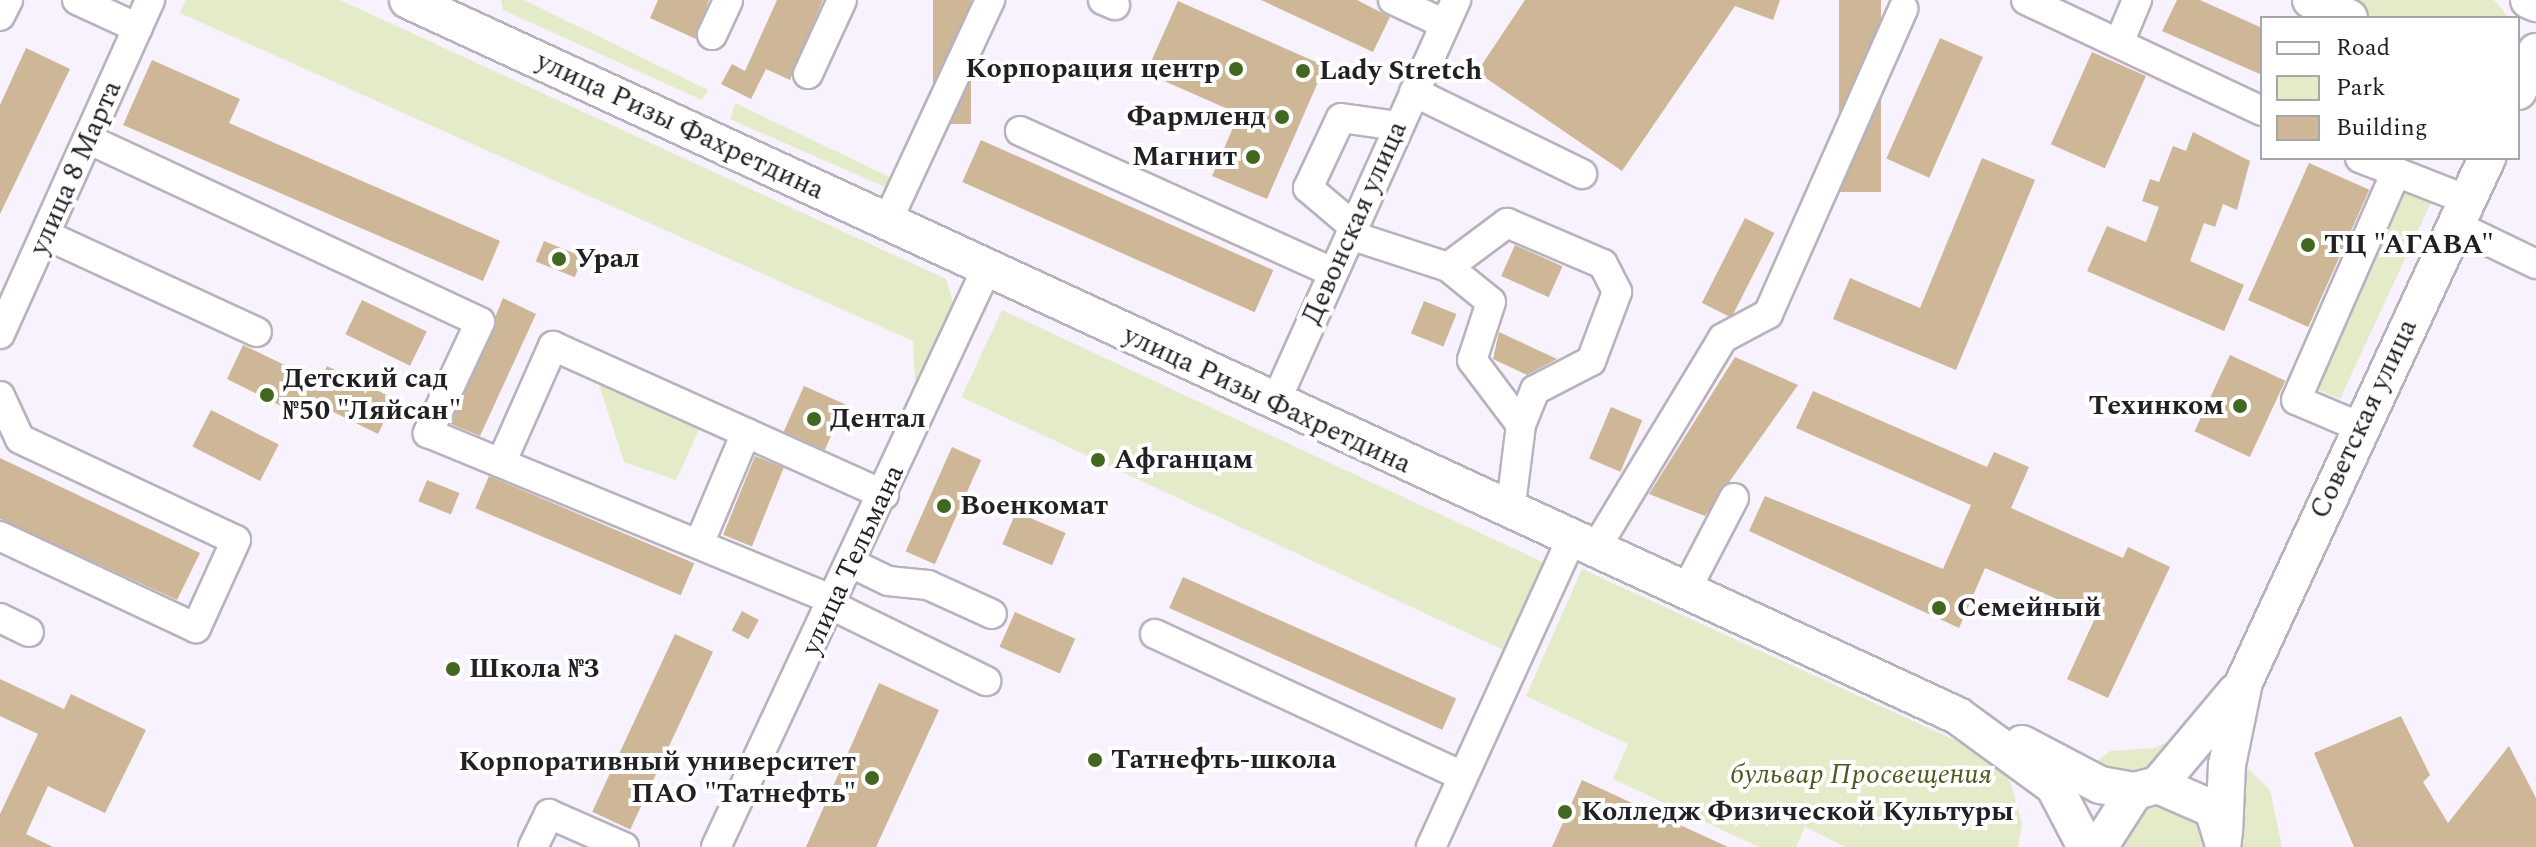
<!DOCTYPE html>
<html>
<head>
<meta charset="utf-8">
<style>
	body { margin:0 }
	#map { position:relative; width:2536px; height:847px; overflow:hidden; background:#f8f1fe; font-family:Spectral,serif }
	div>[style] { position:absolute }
	.green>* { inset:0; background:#e4ebc8; transform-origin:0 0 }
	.building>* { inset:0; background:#ceb796; transform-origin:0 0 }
	.roads { filter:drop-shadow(2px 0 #b8b2be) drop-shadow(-2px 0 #b8b2be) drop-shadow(0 2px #b8b2be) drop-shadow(0 -2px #b8b2be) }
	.minor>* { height:28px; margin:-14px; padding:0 14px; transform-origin:14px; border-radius:14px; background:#fff }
	.major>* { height:36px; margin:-18px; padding:0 18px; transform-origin:18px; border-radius:18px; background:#fff }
	.dots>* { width:22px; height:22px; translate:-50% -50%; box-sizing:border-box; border:4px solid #fff; border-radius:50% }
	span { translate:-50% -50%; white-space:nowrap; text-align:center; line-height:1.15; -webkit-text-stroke:8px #fff; paint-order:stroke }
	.poi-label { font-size:28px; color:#232025; font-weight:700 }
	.right { translate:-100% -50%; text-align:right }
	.left { translate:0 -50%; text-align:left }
	.street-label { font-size:28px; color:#232025 }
	.park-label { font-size:28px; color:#50581d; font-style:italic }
	.legend { position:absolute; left:2260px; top:16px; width:260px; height:144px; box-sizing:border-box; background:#fff; border:2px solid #a7a6a8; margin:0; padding:10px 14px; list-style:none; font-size:24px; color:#232025 }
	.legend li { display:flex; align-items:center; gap:16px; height:40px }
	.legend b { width:40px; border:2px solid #a7a6a8 }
</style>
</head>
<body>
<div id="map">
	<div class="green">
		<i style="clip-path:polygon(186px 0,340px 0,946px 279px,954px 306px,915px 382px,913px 341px,180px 13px)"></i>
		<i style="clip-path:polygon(501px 0,524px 0,708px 90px,702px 100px,503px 10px)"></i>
		<i style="clip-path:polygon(2337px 0,2494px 0,2509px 18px,2375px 18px)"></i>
		<i style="clip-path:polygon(735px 103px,896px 180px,885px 187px,730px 119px)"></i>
		<i style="clip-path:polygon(2422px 187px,2435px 194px,2340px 399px,2316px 389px,2402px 193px)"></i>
		<i style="left:1002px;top:310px;width:602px;height:96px;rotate:25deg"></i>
		<i style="clip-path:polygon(596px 375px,701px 425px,676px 480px,624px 462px)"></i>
		<i style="clip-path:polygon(1582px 569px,1985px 754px,2010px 781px,2022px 823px,2018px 847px,1846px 847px,1805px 827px,1796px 847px,1759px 847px,1613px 779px,1628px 744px,1526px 696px)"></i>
		<i style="clip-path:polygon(2185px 733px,2165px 758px,2138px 773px,2091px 766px,2110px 751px,2154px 748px)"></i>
		<i style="clip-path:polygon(2238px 759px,2270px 790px,2282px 847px,2234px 847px)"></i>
		<i style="clip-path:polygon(2149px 802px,2204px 812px,2207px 847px,2120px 847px)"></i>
	</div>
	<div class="building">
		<i style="clip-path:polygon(658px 0,709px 0,696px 39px,650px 18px)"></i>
		<i style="clip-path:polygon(777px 0,823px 0,790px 80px,766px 69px,751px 99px,721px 84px,732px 64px,745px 71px)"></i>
		<i style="left:933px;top:0;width:38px;height:124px"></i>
		<i style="clip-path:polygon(1261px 0,1357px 0,1390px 17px,1373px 52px)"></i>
		<i style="clip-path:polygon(1525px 0,1780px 0,1773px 20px,1735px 6px,1622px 171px,1477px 72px)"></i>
		<i style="left:1839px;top:0;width:42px;height:192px"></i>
		<i style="clip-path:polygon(2177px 0,2200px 0,2262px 28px,2262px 75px,2162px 31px)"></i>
		<i style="clip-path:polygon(1178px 1px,1325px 66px,1267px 199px,1212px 176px,1239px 114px,1146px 73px)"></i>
		<i style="left:1940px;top:38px;width:47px;height:132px;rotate:24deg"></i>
		<i style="clip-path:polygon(26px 48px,70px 69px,0 214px,0 105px)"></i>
		<i style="left:2092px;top:52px;width:59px;height:101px;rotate:24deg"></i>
		<i style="clip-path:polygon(152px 60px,240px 99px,229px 123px,500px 241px,483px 281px,123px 125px)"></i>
		<i style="clip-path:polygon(2193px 132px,2250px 161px,2237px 210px,2223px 204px,2215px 227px,2204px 223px,2190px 261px,2244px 285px,2224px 331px,2087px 271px,2107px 226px,2146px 242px,2159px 207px,2142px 201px,2150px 179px,2159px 182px,2173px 146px,2186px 151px)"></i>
		<i style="left:981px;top:140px;width:320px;height:46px;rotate:24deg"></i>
		<i style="clip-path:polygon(1982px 158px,2035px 180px,1956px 370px,1833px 319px,1850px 278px,1920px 308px)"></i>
		<i style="left:2309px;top:163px;width:66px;height:150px;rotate:24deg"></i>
		<i style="left:1745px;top:218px;width:33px;height:95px;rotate:27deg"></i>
		<i style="left:544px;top:241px;width:42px;height:22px;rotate:22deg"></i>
		<i style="left:1515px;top:245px;width:52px;height:34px;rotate:24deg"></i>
		<i style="clip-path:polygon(503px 298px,536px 314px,480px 436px,451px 424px)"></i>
		<i style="left:362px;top:300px;width:72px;height:38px;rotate:26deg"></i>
		<i style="left:1424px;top:301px;width:35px;height:35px;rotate:22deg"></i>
		<i style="clip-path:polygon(1499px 332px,1557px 359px,1527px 375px,1493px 359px)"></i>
		<i style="clip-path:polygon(243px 345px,320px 382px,327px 366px,395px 399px,378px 434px,311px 401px,303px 417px,227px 379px)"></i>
		<i style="left:2230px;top:355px;width:61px;height:84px;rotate:25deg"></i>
		<i style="clip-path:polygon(1735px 357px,1798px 385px,1705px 516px,1649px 494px)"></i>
		<i style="left:804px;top:386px;width:45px;height:50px;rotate:24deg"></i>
		<i style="clip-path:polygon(1813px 391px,1987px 467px,1994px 452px,2029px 467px,2011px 508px,2123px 558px,2128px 547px,2170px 567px,2108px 698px,2067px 679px,2096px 616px,1985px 568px,1959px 628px,1749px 531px,1765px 496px,1943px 569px,1971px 505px,1796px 428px)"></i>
		<i style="left:1611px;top:407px;width:34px;height:56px;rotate:23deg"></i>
		<i style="left:211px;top:410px;width:76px;height:41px;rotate:27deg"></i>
		<i style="left:952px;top:447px;width:32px;height:114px;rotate:24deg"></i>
		<i style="left:755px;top:456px;width:31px;height:85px;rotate:22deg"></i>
		<i style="clip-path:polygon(0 458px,200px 553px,177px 600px,0 519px)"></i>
		<i style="left:489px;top:476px;width:223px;height:35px;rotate:23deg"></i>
		<i style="left:427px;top:480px;width:35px;height:23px;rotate:22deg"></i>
		<i style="left:1016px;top:512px;width:54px;height:35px;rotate:23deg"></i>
		<i style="left:1183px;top:577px;width:299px;height:34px;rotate:24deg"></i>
		<i style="left:742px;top:611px;width:19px;height:22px;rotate:28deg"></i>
		<i style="left:1015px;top:612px;width:66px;height:38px;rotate:24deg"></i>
		<i style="left:675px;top:634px;width:42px;height:196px;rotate:25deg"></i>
		<i style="clip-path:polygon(0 679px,64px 709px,71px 694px,146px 730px,105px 813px,48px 786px,26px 834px,53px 847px,0 847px,0 814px,38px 734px,0 716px)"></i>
		<i style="clip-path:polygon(879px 683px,939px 710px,876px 847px,806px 847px)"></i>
		<i style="clip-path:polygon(2401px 716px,2430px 775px,2423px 782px,2448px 823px,2509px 746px,2536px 798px,2536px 847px,2354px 847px,2314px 753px)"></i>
		<i style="clip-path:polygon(1582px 780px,1728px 847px,1552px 847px)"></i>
	</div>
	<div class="roads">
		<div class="minor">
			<i style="left:77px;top:0;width:67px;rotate:24.7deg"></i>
			<i style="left:1103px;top:0;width:13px;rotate:23deg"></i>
			<i style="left:1393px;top:0;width:57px;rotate:24.8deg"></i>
			<i style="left:2026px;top:0;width:261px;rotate:25.2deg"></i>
			<i style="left:0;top:16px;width:18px;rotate:-63deg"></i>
			<i style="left:712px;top:35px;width:38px;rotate:-65deg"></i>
			<i style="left:2119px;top:43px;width:47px;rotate:-67.3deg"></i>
			<i style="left:808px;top:74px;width:81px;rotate:-65.3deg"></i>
			<i style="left:1414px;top:92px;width:187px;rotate:26deg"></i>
			<i style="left:1020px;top:131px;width:343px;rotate:24.3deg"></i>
			<i style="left:90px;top:140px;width:430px;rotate:25deg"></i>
			<i style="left:480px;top:322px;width:123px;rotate:115.1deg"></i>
			<i style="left:428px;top:433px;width:439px;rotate:22.4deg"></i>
			<i style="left:2360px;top:158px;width:115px;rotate:21.4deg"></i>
			<i style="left:887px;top:222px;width:245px;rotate:-65.1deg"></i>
			<i style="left:2455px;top:225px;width:90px;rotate:25.7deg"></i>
			<i style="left:1353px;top:226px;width:59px;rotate:-139.8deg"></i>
			<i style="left:1308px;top:188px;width:77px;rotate:-64.8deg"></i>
			<i style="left:1341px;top:118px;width:58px;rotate:8deg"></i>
			<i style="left:46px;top:235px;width:232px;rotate:24.7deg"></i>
			<i style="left:1350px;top:235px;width:103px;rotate:18.1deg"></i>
			<i style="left:1448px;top:267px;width:55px;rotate:39.1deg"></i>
			<i style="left:1491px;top:302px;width:61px;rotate:108.1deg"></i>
			<i style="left:1472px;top:360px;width:81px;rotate:53deg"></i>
			<i style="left:1521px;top:425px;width:88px;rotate:97.2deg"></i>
			<i style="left:1448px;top:267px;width:74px;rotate:-36.7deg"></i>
			<i style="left:1507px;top:223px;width:104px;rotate:23.1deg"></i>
			<i style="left:1603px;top:264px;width:31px;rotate:63deg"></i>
			<i style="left:1617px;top:292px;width:74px;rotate:110.6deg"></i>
			<i style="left:1591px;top:361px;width:63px;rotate:152.6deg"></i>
			<i style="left:1535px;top:390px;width:38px;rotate:112deg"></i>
			<i style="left:0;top:334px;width:366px;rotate:-65.8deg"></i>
			<i style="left:0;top:396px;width:47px;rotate:65.1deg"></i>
			<i style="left:20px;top:439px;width:238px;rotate:25.1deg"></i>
			<i style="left:236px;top:540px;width:97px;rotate:114.4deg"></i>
			<i style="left:196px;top:628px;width:217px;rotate:-154.9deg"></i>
			<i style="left:1275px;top:403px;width:442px;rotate:-65.8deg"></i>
			<i style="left:2360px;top:427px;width:69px;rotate:-157.1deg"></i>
			<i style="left:2296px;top:400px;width:249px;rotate:-66.3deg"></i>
			<i style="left:502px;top:461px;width:126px;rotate:-66.1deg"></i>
			<i style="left:553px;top:346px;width:363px;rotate:24.2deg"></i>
			<i style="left:699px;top:544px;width:121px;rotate:-67.1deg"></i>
			<i style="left:1594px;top:551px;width:249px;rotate:-58.8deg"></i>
			<i style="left:1723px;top:338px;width:51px;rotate:-28.1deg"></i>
			<i style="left:1768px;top:314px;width:334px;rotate:-66.1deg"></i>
			<i style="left:851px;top:563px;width:41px;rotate:25.9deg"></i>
			<i style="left:888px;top:581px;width:40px;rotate:5.7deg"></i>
			<i style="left:928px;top:585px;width:70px;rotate:24.4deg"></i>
			<i style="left:1685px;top:592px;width:106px;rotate:-62.5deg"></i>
			<i style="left:831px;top:605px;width:173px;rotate:26.1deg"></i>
			<i style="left:0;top:618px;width:32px;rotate:26deg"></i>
			<i style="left:1155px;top:634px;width:339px;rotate:24.8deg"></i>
			<i style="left:533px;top:847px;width:37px;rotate:-64deg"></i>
			<i style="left:549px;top:814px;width:82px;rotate:23.7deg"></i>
			<i style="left:716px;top:847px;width:637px;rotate:-64.92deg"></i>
			<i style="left:1431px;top:847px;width:337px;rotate:-65.5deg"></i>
		</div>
		<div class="major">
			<i style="left:408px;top:0;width:1707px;rotate:24.79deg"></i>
			<i style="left:1958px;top:716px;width:119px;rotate:36.1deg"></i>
			<i style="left:2054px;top:786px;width:69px;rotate:62.3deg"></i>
			<i style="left:2311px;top:0;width:42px;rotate:25.3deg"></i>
			<i style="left:2529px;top:0;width:8px;rotate:23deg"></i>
			<i style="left:2518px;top:91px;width:43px;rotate:-65.2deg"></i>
			<i style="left:2022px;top:744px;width:88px;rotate:27.7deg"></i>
			<i style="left:2100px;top:785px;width:36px;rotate:10deg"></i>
			<i style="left:2158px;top:785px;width:121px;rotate:-50deg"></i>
			<i style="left:2224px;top:833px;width:68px;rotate:-87.5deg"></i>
			<i style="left:2227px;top:765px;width:85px;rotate:-78.4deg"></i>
			<i style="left:2244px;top:682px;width:578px;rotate:-65.12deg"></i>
			<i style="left:2099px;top:847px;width:67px;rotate:-57.3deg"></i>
			<i style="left:2135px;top:791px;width:24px;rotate:-15deg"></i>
			<i style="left:2158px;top:785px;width:60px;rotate:23.6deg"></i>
			<i style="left:2213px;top:809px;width:34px;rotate:73deg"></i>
		</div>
	</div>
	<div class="dots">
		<i style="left:1236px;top:69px;background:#426721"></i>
		<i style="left:1303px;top:71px;background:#426721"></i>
		<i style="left:1282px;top:117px;background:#426721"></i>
		<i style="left:1253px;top:157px;background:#426721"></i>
		<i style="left:2308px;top:245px;background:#426721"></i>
		<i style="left:559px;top:259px;background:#426721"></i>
		<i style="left:267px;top:395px;background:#426721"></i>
		<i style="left:2240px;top:406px;background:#426721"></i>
		<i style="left:814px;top:419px;background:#426721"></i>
		<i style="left:1098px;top:460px;background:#426721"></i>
		<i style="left:944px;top:506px;background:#426721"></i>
		<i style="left:1939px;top:608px;background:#426721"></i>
		<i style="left:453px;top:669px;background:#426721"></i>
		<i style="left:1095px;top:760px;background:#426721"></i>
		<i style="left:872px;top:778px;background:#426721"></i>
		<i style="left:1565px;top:812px;background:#426721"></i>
	</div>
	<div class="poi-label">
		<span class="right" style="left:1220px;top:69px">Корпорация центр</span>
		<span class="left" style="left:1319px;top:71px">Lady Stretch</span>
		<span class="right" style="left:1266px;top:117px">Фармленд</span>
		<span class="right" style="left:1237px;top:157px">Магнит</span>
		<span class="left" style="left:2324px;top:245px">ТЦ "АГАВА"</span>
		<span class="left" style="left:575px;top:259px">Урал</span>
		<span class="left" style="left:283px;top:395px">Детский сад<br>№50 "Ляйсан"</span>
		<span class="right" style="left:2224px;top:406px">Техинком</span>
		<span class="left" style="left:830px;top:419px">Дентал</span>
		<span class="left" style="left:1114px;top:460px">Афганцам</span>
		<span class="left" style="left:960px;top:506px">Военкомат</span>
		<span class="left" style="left:1957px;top:608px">Семейный</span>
		<span class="left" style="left:469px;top:669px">Школа №3</span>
		<span class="left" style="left:1111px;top:760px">Татнефть-школа</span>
		<span class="right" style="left:856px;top:778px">Корпоративный университет<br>ПАО "Татнефть"</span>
		<span class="left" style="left:1581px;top:812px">Колледж Физической Культуры</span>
	</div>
	<div class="street-label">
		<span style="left:680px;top:126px;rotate:25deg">улица Ризы Фахретдина</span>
		<span style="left:76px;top:168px;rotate:-66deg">улица 8 Марта</span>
		<span style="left:1355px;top:223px;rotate:-66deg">Девонская улица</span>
		<span style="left:1267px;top:400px;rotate:25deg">улица Ризы Фахретдина</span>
		<span style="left:2364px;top:419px;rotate:-65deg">Советская улица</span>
		<span style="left:853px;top:560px;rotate:-65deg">улица Тельмана</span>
	</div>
	<div class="park-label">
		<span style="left:1861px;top:775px">бульвар Просвещения</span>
	</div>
	<ul class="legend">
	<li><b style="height:10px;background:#fff"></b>Road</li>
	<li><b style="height:22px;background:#e4ebc8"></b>Park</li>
	<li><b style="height:22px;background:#ceb796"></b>Building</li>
	</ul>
</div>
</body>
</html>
